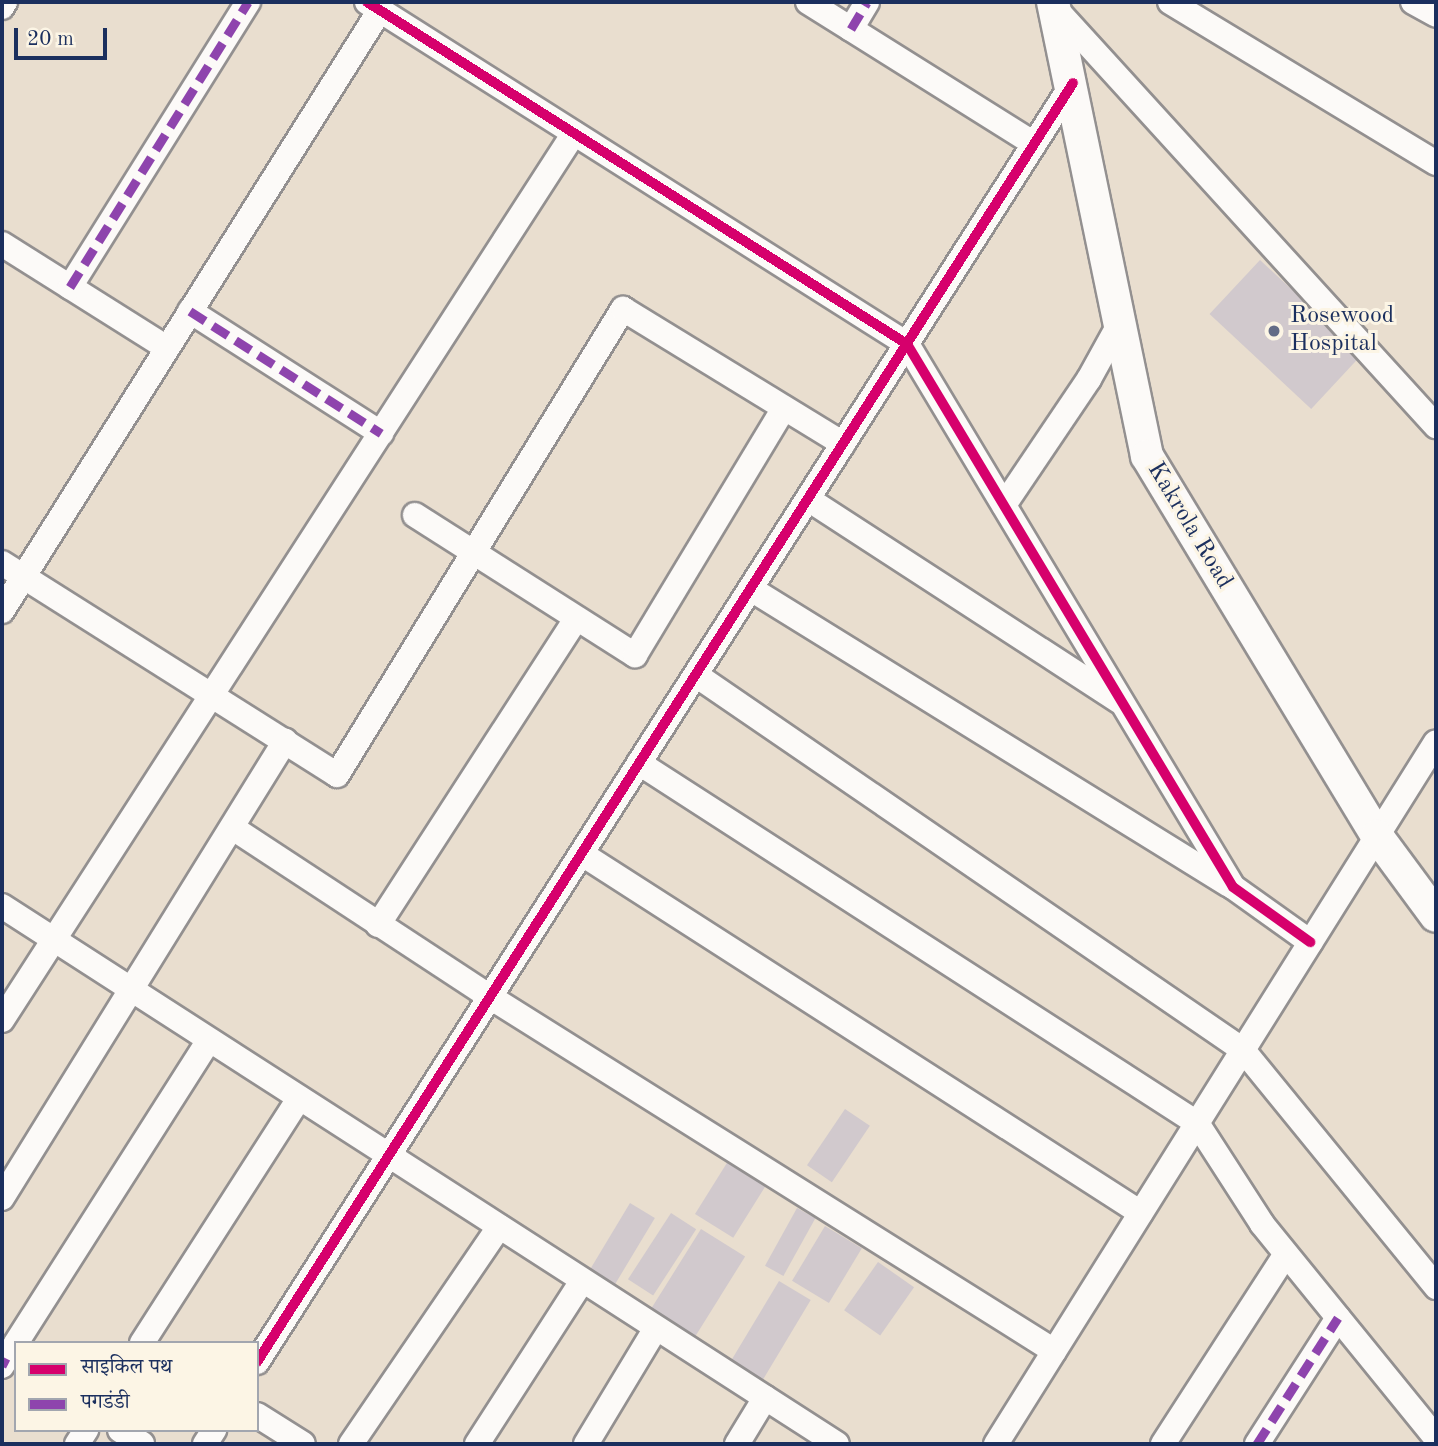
<!DOCTYPE html>
<html>
<head>
<meta charset="utf-8">
<style>
	body { margin:0 }
	#map { position:relative; width:1438px; height:1446px; overflow:hidden; background:#e9decf; font-family:"Old Standard TT","Noto Serif Devanagari",serif }
	div>[style] { position:absolute }
	.building>* { inset:0; background:#d1c9cd; transform-origin:0 0 }
	.roads { filter:drop-shadow(2px 0 #939090) drop-shadow(-2px 0 #939090) drop-shadow(0 2px #939090) drop-shadow(0 -2px #939090) }
	.minor>* { height:24px; margin:-12px; padding:0 12px; transform-origin:12px; border-radius:12px; background:#fcfaf8 }
	.tertiary>* { height:32px; margin:-16px; padding:0 16px; transform-origin:16px; border-radius:16px; background:#fcfaf8 }
	.quiet>* { height:9px; margin-top:-4.5px; transform-origin:0; background:repeating-linear-gradient(90deg,#8e44ad 0 18px,transparent 0 27px) }
	.cycleway>* { height:10px; margin:-5px; padding:0 5px; transform-origin:5px; border-radius:5px; background:#d6006c }
	.dots>* { width:19px; height:19px; translate:-50% -50%; box-sizing:border-box; border:4px solid #fcf5e5; border-radius:50% }
	span { translate:-50% -50%; white-space:nowrap; text-align:center; line-height:1.15; -webkit-text-stroke:6px #fcf5e5; paint-order:stroke }
	.poi-label { font-size:24px; color:#1b2f5e }
	.left { translate:0 -50%; text-align:left }
	.street-label { font-size:24px; color:#1b2f5e }
	.frame { position:absolute; inset:0; border:4px solid #1b2f5e; pointer-events:none }
	.legend { position:absolute; left:14px; top:1341px; width:245px; height:91px; box-sizing:border-box; background:#fcf5e5; border:2px solid #a2a6af; margin:0; padding:9px 12px; list-style:none; font-size:21px; color:#1b2f5e }
	.legend li { display:flex; align-items:center; gap:14px; height:35px }
	.legend b { width:35px; border:2px solid #a2a6af }
	.scale { position:absolute; left:14px; top:28px; width:93px; height:32px; box-sizing:border-box; border:4px solid #1b2f5e; border-top:0; padding-left:9px; font-size:21px; line-height:24px; white-space:nowrap; color:#1b2f5e; -webkit-text-stroke:5px #fcf5e5; paint-order:stroke }
</style>
</head>
<body>
<div id="map">
	<div class="building">
		<i style="left:1260px;top:260px;width:139px;height:74px;rotate:43deg"></i>
		<i style="left:845px;top:1109px;width:30px;height:68px;rotate:34deg"></i>
		<i style="left:730px;top:1158px;width:45px;height:66px;rotate:32deg"></i>
		<i style="left:630px;top:1203px;width:29px;height:77px;rotate:31deg"></i>
		<i style="left:797px;top:1208px;width:21px;height:66px;rotate:29deg"></i>
		<i style="left:671px;top:1213px;width:30px;height:79px;rotate:33deg"></i>
		<i style="left:825px;top:1226px;width:43px;height:64px;rotate:31deg"></i>
		<i style="left:701px;top:1229px;width:52px;height:98px;rotate:32deg"></i>
		<i style="left:878px;top:1262px;width:44px;height:59px;rotate:35deg"></i>
		<i style="left:779px;top:1281px;width:37px;height:94px;rotate:31deg"></i>
	</div>
	<div class="roads">
		<div class="minor">
			<i style="left:367px;top:2px;width:639px;rotate:32.35deg"></i>
			<i style="left:907px;top:344px;width:633px;rotate:59.02deg"></i>
			<i style="left:1233px;top:887px;width:95px;rotate:35.5deg"></i>
			<i style="left:808px;top:2px;width:267px;rotate:32.1deg"></i>
			<i style="left:1170px;top:2px;width:311px;rotate:31.2deg"></i>
			<i style="left:1413px;top:2px;width:26px;rotate:29deg"></i>
			<i style="left:2px;top:7px;width:6px;rotate:-59deg"></i>
			<i style="left:1055px;top:8px;width:566px;rotate:47.65deg"></i>
			<i style="left:851px;top:29px;width:31px;rotate:-59deg"></i>
			<i style="left:2px;top:244px;width:195px;rotate:32.2deg"></i>
			<i style="left:70px;top:287px;width:336px;rotate:-58deg"></i>
			<i style="left:190px;top:311px;width:227px;rotate:32.6deg"></i>
			<i style="left:808px;top:499px;width:371px;rotate:33deg"></i>
			<i style="left:1004px;top:505px;width:152px;rotate:-56deg"></i>
			<i style="left:1089px;top:379px;width:66px;rotate:-61.1deg"></i>
			<i style="left:415px;top:515px;width:261px;rotate:32.5deg"></i>
			<i style="left:635px;top:655px;width:288px;rotate:-58.9deg"></i>
			<i style="left:2px;top:563px;width:396px;rotate:32.3deg"></i>
			<i style="left:337px;top:775px;width:547px;rotate:-58.46deg"></i>
			<i style="left:623px;top:309px;width:258px;rotate:31.5deg"></i>
			<i style="left:751px;top:589px;width:562px;rotate:31.77deg"></i>
			<i style="left:2px;top:611px;width:710px;rotate:-57.83deg"></i>
			<i style="left:696px;top:675px;width:663px;rotate:34.43deg"></i>
			<i style="left:1243px;top:1050px;width:306px;rotate:50.8deg"></i>
			<i style="left:639px;top:763px;width:664px;rotate:32.83deg"></i>
			<i style="left:1197px;top:1123px;width:120px;rotate:57.2deg"></i>
			<i style="left:1262px;top:1224px;width:276px;rotate:50.9deg"></i>
			<i style="left:233px;top:828px;width:308px;rotate:33.3deg"></i>
			<i style="left:490px;top:997px;width:666px;rotate:32.11deg"></i>
			<i style="left:582px;top:854px;width:664px;rotate:32.71deg"></i>
			<i style="left:2px;top:906px;width:993px;rotate:32.79deg"></i>
			<i style="left:378px;top:925px;width:364px;rotate:-57.1deg"></i>
			<i style="left:2px;top:1020px;width:1055px;rotate:-57.18deg"></i>
			<i style="left:2px;top:1198px;width:538px;rotate:-58.23deg"></i>
			<i style="left:16px;top:1343px;width:359px;rotate:-57.5deg"></i>
			<i style="left:142px;top:1343px;width:291px;rotate:-57.3deg"></i>
			<i style="left:257px;top:1362px;width:1517px;rotate:-57.46deg"></i>
			<i style="left:2px;top:1366px;width:26px;rotate:-58deg"></i>
			<i style="left:257px;top:1415px;width:54px;rotate:32.2deg"></i>
			<i style="left:120px;top:1430px;width:26px;rotate:32deg"></i>
			<i style="left:77px;top:1444px;width:17px;rotate:-57deg"></i>
			<i style="left:205px;top:1444px;width:17px;rotate:-57deg"></i>
			<i style="left:351px;top:1444px;width:263px;rotate:-55.7deg"></i>
			<i style="left:477px;top:1444px;width:194px;rotate:-57.2deg"></i>
			<i style="left:586px;top:1444px;width:135px;rotate:-58.9deg"></i>
			<i style="left:737px;top:1444px;width:54px;rotate:-58.7deg"></i>
			<i style="left:996px;top:1444px;width:828px;rotate:-57.92deg"></i>
			<i style="left:1163px;top:1444px;width:226px;rotate:-57.1deg"></i>
			<i style="left:1257px;top:1444px;width:150px;rotate:-57.3deg"></i>
		</div>
		<div class="tertiary">
			<i style="left:1053px;top:2px;width:464px;rotate:78.3deg"></i>
			<i style="left:1147px;top:456px;width:444px;rotate:58.8deg"></i>
			<i style="left:1377px;top:836px;width:99px;rotate:53.6deg"></i>
		</div>
	</div>
	<div class="quiet">
		<i style="left:851px;top:29px;width:31px;rotate:-59deg"></i>
		<i style="left:70px;top:287px;width:336px;rotate:-58deg"></i>
		<i style="left:190px;top:311px;width:227px;rotate:32.6deg"></i>
		<i style="left:2px;top:1366px;width:9px;rotate:-63deg"></i>
		<i style="left:1257px;top:1444px;width:150px;rotate:-57.3deg"></i>
	</div>
	<div class="cycleway">
		<i style="left:367px;top:2px;width:639px;rotate:32.35deg"></i>
		<i style="left:907px;top:344px;width:633px;rotate:59.02deg"></i>
		<i style="left:1233px;top:887px;width:95px;rotate:35.5deg"></i>
		<i style="left:257px;top:1362px;width:1517px;rotate:-57.46deg"></i>
	</div>
	<div class="dots">
		<i style="left:1274px;top:331px;background:#636c86"></i>
	</div>
	<div class="poi-label">
		<span class="left" style="left:1290px;top:331px">Rosewood<br>Hospital</span>
	</div>
	<div class="street-label">
		<span style="left:1189px;top:526px;rotate:59deg">Kakrola Road</span>
	</div>
	<div class="frame"></div>
	<ul class="legend">
	<li><b style="height:9px;background:#d6006c"></b>साइकिल पथ</li>
	<li><b style="height:9px;background:#8e44ad"></b>पगडंडी</li>
	</ul>
	<div class="scale">20 m</div>
</div>
</body>
</html>
